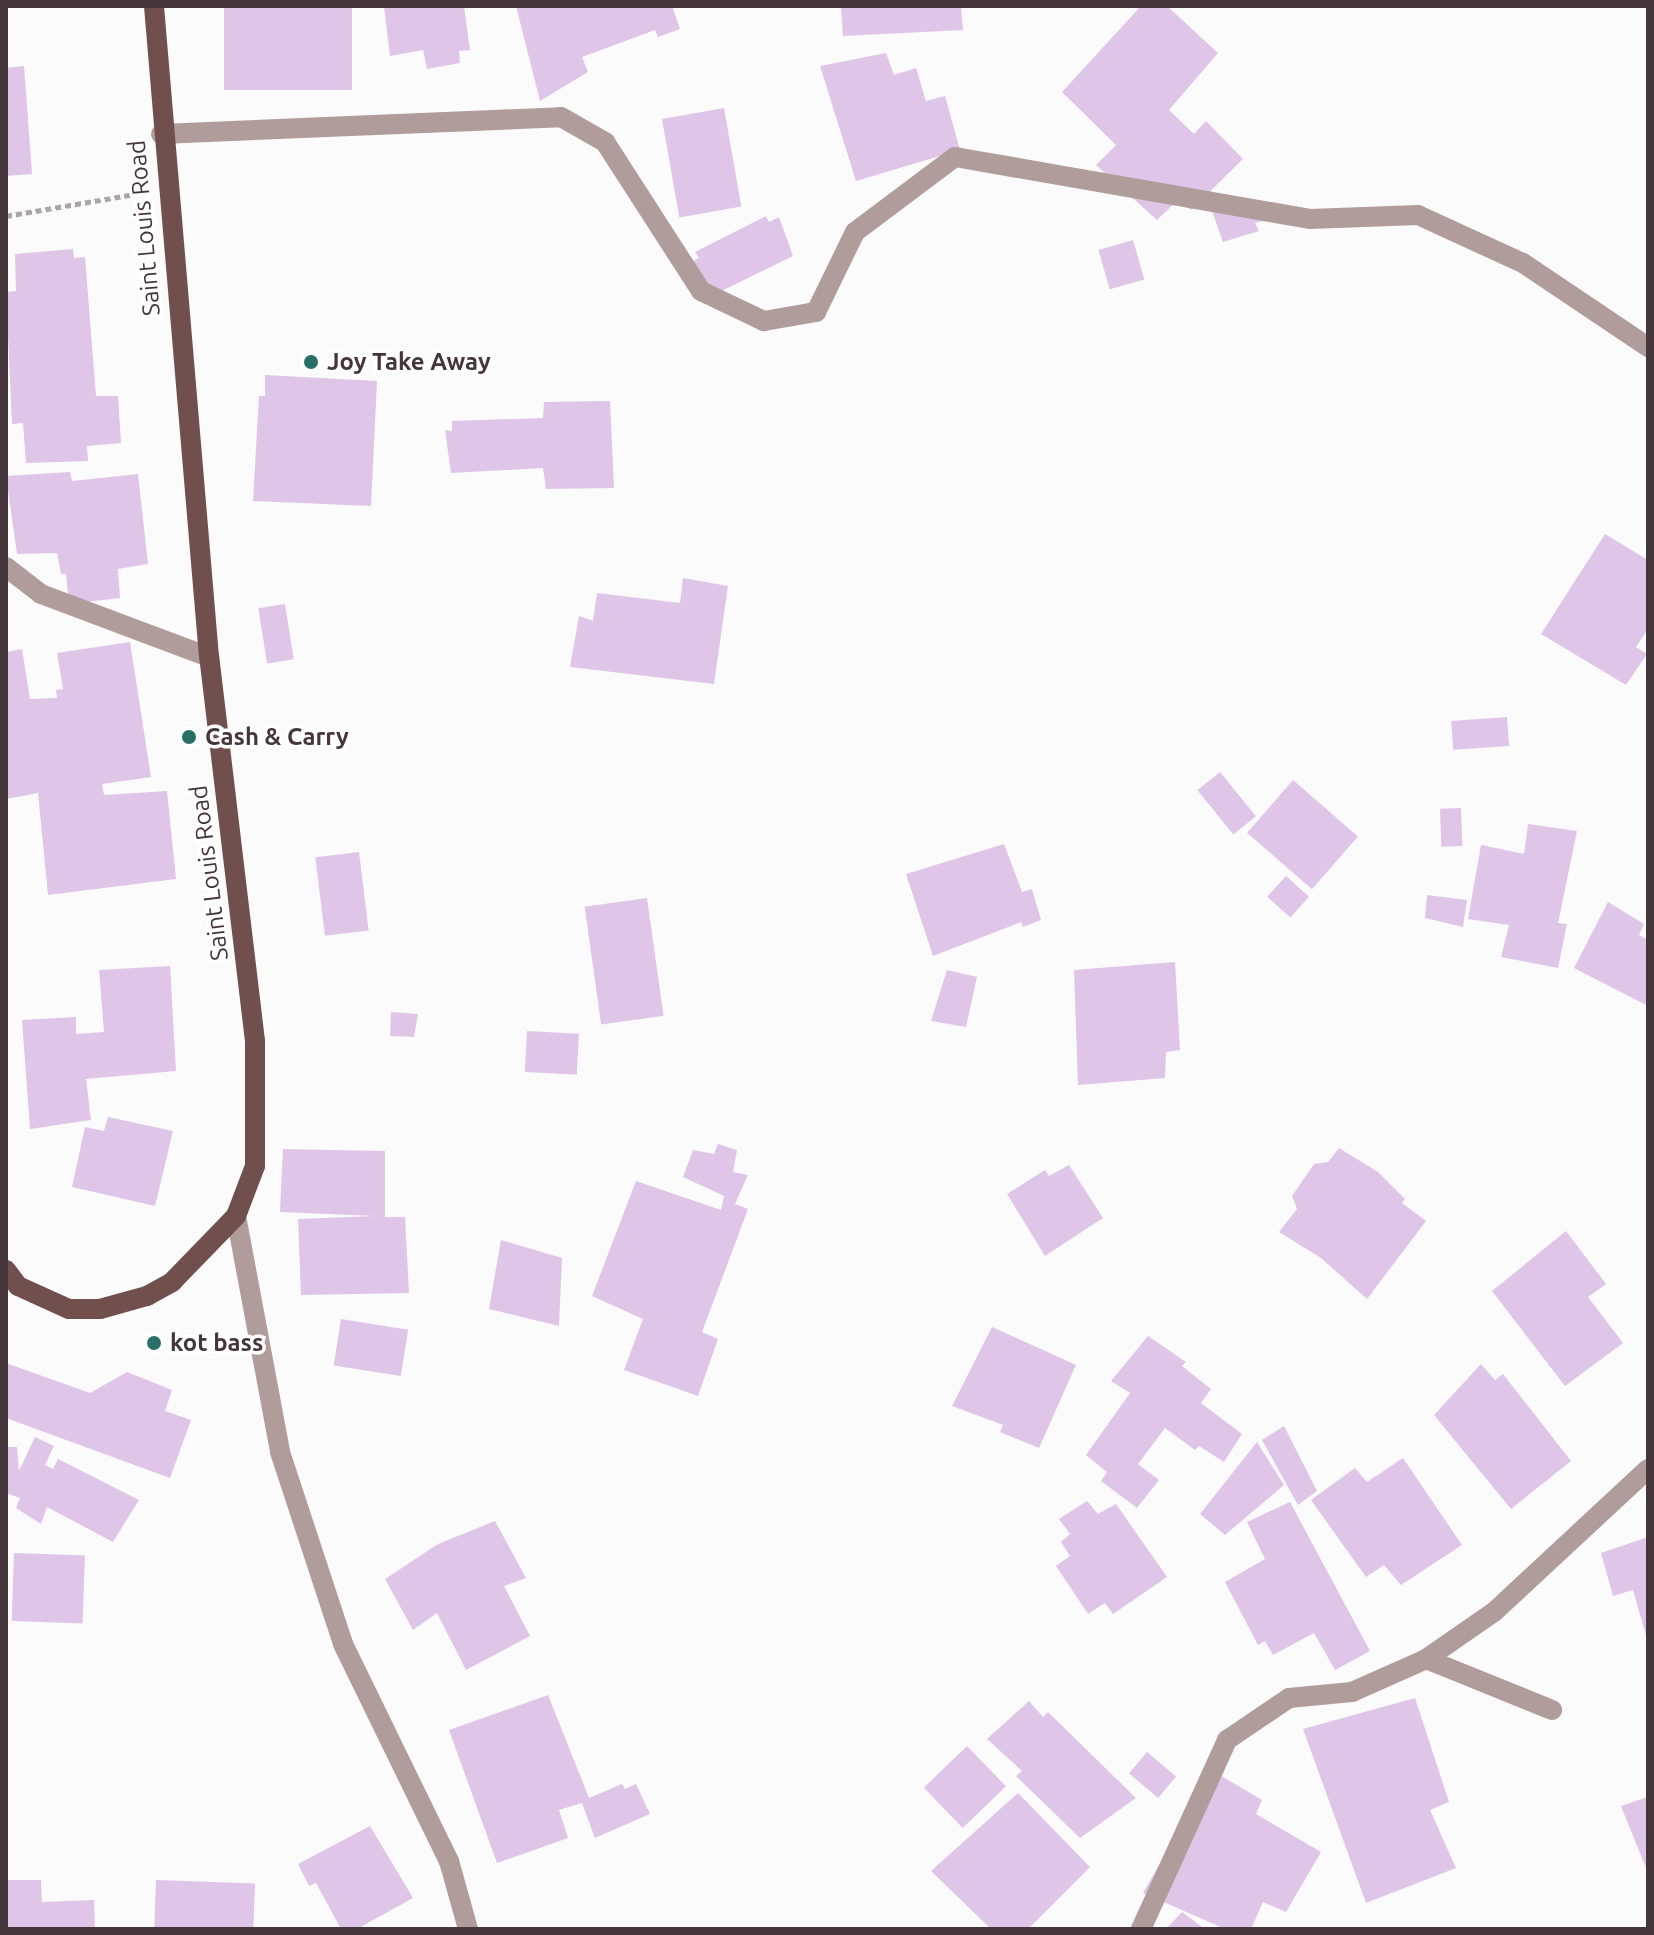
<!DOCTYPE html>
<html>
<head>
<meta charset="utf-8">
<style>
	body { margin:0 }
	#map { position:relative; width:1654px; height:1935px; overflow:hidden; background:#fbfbfb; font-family:Ubuntu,sans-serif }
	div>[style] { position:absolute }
	.building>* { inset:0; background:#dfc5e7; transform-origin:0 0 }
	.path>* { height:5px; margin-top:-2.5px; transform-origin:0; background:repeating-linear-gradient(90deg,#aca5a8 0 6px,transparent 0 10px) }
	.minor>* { height:20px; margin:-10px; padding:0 10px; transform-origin:10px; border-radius:10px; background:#b09c9a }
	.major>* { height:20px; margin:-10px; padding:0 10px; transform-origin:10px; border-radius:10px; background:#704f4c }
	.dots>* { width:22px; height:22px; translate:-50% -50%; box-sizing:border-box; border:4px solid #fff; border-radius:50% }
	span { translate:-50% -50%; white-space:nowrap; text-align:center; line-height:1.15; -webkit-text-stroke:7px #fff; paint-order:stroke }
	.street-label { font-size:24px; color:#45363c }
	.poi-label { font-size:24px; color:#45363c; font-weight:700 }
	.left { translate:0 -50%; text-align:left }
	.frame { position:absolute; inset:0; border:8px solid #45363c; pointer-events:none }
</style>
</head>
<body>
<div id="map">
	<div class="building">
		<i style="left:224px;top:6px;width:128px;height:84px"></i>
		<i style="clip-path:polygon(464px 6px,470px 50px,459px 51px,460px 63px,427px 69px,423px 50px,390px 56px,384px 7px)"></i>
		<i style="clip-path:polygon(516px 6px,672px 6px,680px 29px,658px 37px,655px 30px,582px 57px,588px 72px,540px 101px)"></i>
		<i style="clip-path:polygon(841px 6px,961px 6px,963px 30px,843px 36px)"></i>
		<i style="clip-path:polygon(1141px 6px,1167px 6px,1218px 53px,1169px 110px,1194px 134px,1206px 121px,1243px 159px,1191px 210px,1178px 200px,1157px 220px,1096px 165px,1116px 145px,1062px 92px)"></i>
		<i style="clip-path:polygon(886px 53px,894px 75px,916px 68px,926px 101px,945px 96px,960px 150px,856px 181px,820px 66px)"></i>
		<i style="clip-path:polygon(24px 66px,32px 174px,6px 176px,6px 68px)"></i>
		<i style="left:724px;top:108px;width:100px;height:63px;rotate:80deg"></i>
		<i style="clip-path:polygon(1212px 211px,1273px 218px,1255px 223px,1259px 231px,1223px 242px)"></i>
		<i style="clip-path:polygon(766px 216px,769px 222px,779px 217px,793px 256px,701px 301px,681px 267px,699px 258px,695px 252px)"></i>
		<i style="left:1133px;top:240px;width:41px;height:36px;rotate:74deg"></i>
		<i style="clip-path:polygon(73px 249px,74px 258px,85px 257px,96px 396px,118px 396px,121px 443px,87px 446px,88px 461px,26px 463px,23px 423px,12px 424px,6px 292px,16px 291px,15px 254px)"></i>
		<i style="clip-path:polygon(265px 375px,377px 381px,371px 506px,253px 501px,259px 396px,265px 396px)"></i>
		<i style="clip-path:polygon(610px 401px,614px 488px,546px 489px,543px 468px,451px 473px,445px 430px,452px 431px,452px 421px,543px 418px,544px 402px)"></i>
		<i style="clip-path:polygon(70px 472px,72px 481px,138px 474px,148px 564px,118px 569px,120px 598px,69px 604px,66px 574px,61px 574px,57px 553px,17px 554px,6px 476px)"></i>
		<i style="clip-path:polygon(1605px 534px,1648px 560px,1648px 629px,1636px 647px,1647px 654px,1626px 685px,1541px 634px)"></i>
		<i style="clip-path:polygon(683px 578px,728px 586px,714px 684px,570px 667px,579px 616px,593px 621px,597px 593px,680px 603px)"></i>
		<i style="left:285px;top:604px;width:56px;height:27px;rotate:81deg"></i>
		<i style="clip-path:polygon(130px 642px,151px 777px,102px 784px,104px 795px,167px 791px,176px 879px,48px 895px,38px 793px,6px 799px,6px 652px,22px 649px,30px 699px,57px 698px,56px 690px,63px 689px,57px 653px)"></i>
		<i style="left:1507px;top:717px;width:29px;height:56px;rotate:86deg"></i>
		<i style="left:1220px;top:772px;width:57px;height:29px;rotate:51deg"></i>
		<i style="left:1293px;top:780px;width:86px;height:70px;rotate:41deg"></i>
		<i style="left:1461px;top:808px;width:38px;height:21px;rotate:88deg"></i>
		<i style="clip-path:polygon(1528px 824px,1577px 831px,1558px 923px,1567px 924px,1558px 968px,1501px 957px,1509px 925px,1468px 919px,1481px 845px,1524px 854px)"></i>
		<i style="clip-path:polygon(1004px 844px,1022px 892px,1032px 889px,1041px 920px,1023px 927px,1021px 922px,933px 956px,906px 874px)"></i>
		<i style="left:359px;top:852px;width:79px;height:44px;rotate:83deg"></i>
		<i style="left:1286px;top:876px;width:31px;height:28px;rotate:42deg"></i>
		<i style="clip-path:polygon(1427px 895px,1467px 900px,1463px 927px,1425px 918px)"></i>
		<i style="left:647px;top:898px;width:119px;height:63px;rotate:82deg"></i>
		<i style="clip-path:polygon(1608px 902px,1644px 924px,1639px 935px,1648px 940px,1648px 1006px,1574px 968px)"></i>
		<i style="clip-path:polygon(1175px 962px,1180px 1050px,1166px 1052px,1165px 1078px,1078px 1085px,1074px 970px)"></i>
		<i style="clip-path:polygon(170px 966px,176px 1071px,86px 1079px,91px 1120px,30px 1129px,22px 1020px,76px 1017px,76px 1034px,104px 1032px,99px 970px)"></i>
		<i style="clip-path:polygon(947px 970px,977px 977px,966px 1027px,931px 1021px)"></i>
		<i style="clip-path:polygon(391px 1012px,418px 1014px,414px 1037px,390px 1036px)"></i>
		<i style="left:527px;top:1031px;width:52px;height:41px;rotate:3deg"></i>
		<i style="clip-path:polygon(108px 1117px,173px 1131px,155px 1206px,72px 1187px,85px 1127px,104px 1131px)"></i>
		<i style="clip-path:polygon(718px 1144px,737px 1150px,733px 1172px,748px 1175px,735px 1204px,748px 1209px,702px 1332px,718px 1339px,698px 1396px,624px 1370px,643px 1319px,592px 1296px,636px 1181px,721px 1210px,724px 1196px,683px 1177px,693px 1150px,714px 1154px)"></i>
		<i style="clip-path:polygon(1339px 1148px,1378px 1172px,1405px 1199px,1402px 1203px,1426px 1221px,1367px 1299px,1321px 1258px,1279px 1232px,1297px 1209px,1292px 1196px,1314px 1164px,1328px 1162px)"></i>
		<i style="clip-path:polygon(283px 1149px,385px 1151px,385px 1217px,405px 1217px,409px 1293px,301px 1295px,298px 1219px,375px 1216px,280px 1212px)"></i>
		<i style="clip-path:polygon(1069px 1165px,1103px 1218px,1045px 1256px,1007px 1194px,1045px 1170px,1049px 1176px)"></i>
		<i style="clip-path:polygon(1566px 1231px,1606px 1284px,1588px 1297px,1623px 1343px,1565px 1386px,1492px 1291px)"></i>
		<i style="clip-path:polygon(501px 1240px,562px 1258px,559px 1326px,489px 1309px)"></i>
		<i style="left:341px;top:1319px;width:68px;height:47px;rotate:9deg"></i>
		<i style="clip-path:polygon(992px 1327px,1076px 1365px,1039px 1448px,1000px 1432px,1003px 1425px,952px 1406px)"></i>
		<i style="clip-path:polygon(1148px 1336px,1186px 1362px,1182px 1366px,1211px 1389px,1201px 1403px,1242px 1434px,1224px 1462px,1199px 1446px,1195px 1450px,1165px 1428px,1138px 1464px,1159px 1480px,1137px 1508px,1101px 1481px,1107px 1472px,1086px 1455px,1130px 1393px,1111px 1381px)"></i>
		<i style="clip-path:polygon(6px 1363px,90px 1393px,127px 1372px,172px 1390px,165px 1411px,191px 1420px,170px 1478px,6px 1418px)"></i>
		<i style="clip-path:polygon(1481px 1364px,1495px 1380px,1503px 1374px,1571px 1461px,1511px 1509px,1434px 1415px)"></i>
		<i style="clip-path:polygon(1284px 1426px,1317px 1491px,1298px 1505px,1262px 1440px)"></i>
		<i style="clip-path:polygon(35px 1437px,54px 1446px,45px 1465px,53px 1469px,58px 1459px,139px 1500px,113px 1542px,47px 1507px,41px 1524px,16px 1508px,20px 1498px,6px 1493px,6px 1447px,17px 1447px,19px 1471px)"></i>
		<i style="clip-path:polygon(1257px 1442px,1284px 1485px,1225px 1535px,1200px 1514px)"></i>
		<i style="clip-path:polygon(1403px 1458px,1462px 1545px,1401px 1585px,1384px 1565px,1366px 1577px,1311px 1500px,1355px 1468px,1367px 1482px)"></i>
		<i style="clip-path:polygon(1087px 1501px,1098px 1514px,1116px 1504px,1167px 1577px,1113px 1614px,1105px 1603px,1088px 1614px,1056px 1566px,1070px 1556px,1061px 1542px,1070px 1534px,1059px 1519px)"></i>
		<i style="clip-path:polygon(1290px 1502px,1370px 1651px,1335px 1670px,1314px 1633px,1273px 1655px,1265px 1641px,1258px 1645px,1225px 1582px,1265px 1559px,1247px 1522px)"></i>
		<i style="clip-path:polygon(495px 1521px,526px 1578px,504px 1586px,530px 1636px,466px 1670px,437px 1613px,413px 1630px,385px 1579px,438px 1544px)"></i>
		<i style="clip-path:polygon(1648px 1537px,1648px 1639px,1647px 1639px,1633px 1590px,1613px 1596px,1601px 1553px)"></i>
		<i style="left:14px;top:1553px;width:71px;height:68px;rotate:2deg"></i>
		<i style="clip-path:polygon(548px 1695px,589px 1798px,622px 1784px,625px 1789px,636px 1784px,650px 1814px,595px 1838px,582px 1803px,559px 1810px,568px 1838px,497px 1863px,449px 1730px)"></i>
		<i style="clip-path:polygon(1415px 1698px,1449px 1802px,1430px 1810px,1456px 1868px,1366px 1903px,1303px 1729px)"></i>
		<i style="clip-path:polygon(1029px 1701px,1043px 1717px,1048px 1712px,1136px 1798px,1080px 1838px,1016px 1776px,1022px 1771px,987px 1739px)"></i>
		<i style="left:967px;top:1746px;width:56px;height:60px;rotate:46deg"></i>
		<i style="left:1147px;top:1752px;width:38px;height:28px;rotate:40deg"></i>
		<i style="clip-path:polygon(1213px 1771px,1262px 1800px,1256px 1814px,1321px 1852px,1286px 1912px,1263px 1902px,1251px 1929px,1225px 1929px,1143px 1893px)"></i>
		<i style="clip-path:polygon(1018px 1793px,1090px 1867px,1028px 1929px,991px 1929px,931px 1871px)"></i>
		<i style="clip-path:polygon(1648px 1797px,1648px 1873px,1621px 1806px)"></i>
		<i style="clip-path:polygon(370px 1826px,413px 1898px,357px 1929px,341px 1929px,316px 1883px,309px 1886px,298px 1864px)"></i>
		<i style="clip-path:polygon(6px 1880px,41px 1880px,42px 1902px,94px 1900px,95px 1929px,6px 1929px)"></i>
		<i style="left:156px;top:1880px;width:99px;height:49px;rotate:2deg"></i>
		<i style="clip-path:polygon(1182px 1912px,1205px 1929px,1166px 1929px)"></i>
	</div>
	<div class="path">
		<i style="left:6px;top:216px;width:131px;rotate:-9.7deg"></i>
	</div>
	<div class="minor">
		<i style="left:161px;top:134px;width:400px;rotate:-2.4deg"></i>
		<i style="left:561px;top:117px;width:51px;rotate:29.6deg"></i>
		<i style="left:605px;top:142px;width:177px;rotate:57.2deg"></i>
		<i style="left:701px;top:291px;width:70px;rotate:25.5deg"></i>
		<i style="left:764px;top:321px;width:53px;rotate:-9.8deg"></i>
		<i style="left:816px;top:312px;width:89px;rotate:-64deg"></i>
		<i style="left:855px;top:232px;width:125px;rotate:-36.9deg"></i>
		<i style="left:955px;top:157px;width:360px;rotate:9.9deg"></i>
		<i style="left:1310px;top:219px;width:108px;rotate:-2.1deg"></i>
		<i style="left:1418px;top:215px;width:115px;rotate:24.6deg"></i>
		<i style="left:1523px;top:263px;width:151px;rotate:33.9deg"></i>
		<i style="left:6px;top:567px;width:44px;rotate:37.6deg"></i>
		<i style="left:41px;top:594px;width:179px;rotate:20.6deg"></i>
		<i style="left:236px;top:1216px;width:240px;rotate:79.4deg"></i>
		<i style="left:280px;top:1452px;width:202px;rotate:71.8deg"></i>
		<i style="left:343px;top:1644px;width:242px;rotate:64deg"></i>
		<i style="left:449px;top:1861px;width:71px;rotate:74.4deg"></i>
		<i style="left:1426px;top:1659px;width:83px;rotate:-34.7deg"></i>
		<i style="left:1494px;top:1612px;width:210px;rotate:-42.9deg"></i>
		<i style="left:1141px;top:1929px;width:208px;rotate:-65.5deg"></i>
		<i style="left:1227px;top:1740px;width:75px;rotate:-34.1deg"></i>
		<i style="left:1289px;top:1698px;width:63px;rotate:-5.4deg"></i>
		<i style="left:1352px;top:1692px;width:81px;rotate:-24deg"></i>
		<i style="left:1426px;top:1659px;width:136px;rotate:22deg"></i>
	</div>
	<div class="major">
		<i style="left:6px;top:1270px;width:20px;rotate:53deg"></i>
		<i style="left:18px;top:1286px;width:56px;rotate:24.3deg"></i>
		<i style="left:69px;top:1309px;width:31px"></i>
		<i style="left:100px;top:1309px;width:49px;rotate:-15.5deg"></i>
		<i style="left:147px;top:1296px;width:29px;rotate:-29deg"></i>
		<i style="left:172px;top:1282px;width:92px;rotate:-45.9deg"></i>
		<i style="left:236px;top:1216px;width:53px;rotate:-69.2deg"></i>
		<i style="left:255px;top:1166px;width:125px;rotate:-90deg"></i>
		<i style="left:255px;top:1041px;width:387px;rotate:-96.8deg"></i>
		<i style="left:209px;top:657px;width:653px;rotate:-94.83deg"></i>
	</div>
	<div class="dots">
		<i style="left:311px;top:362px;background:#287067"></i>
		<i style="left:189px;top:737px;background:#287067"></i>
		<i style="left:154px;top:1343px;background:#287067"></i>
	</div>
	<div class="street-label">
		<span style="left:144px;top:228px;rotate:-95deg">Saint Louis Road</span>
		<span style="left:209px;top:873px;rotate:-97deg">Saint Louis Road</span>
	</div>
	<div class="poi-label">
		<span class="left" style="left:327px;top:362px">Joy Take Away</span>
		<span class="left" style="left:205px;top:737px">Cash &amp; Carry</span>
		<span class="left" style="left:170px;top:1343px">kot bass</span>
	</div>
	<div class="frame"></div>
</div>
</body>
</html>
